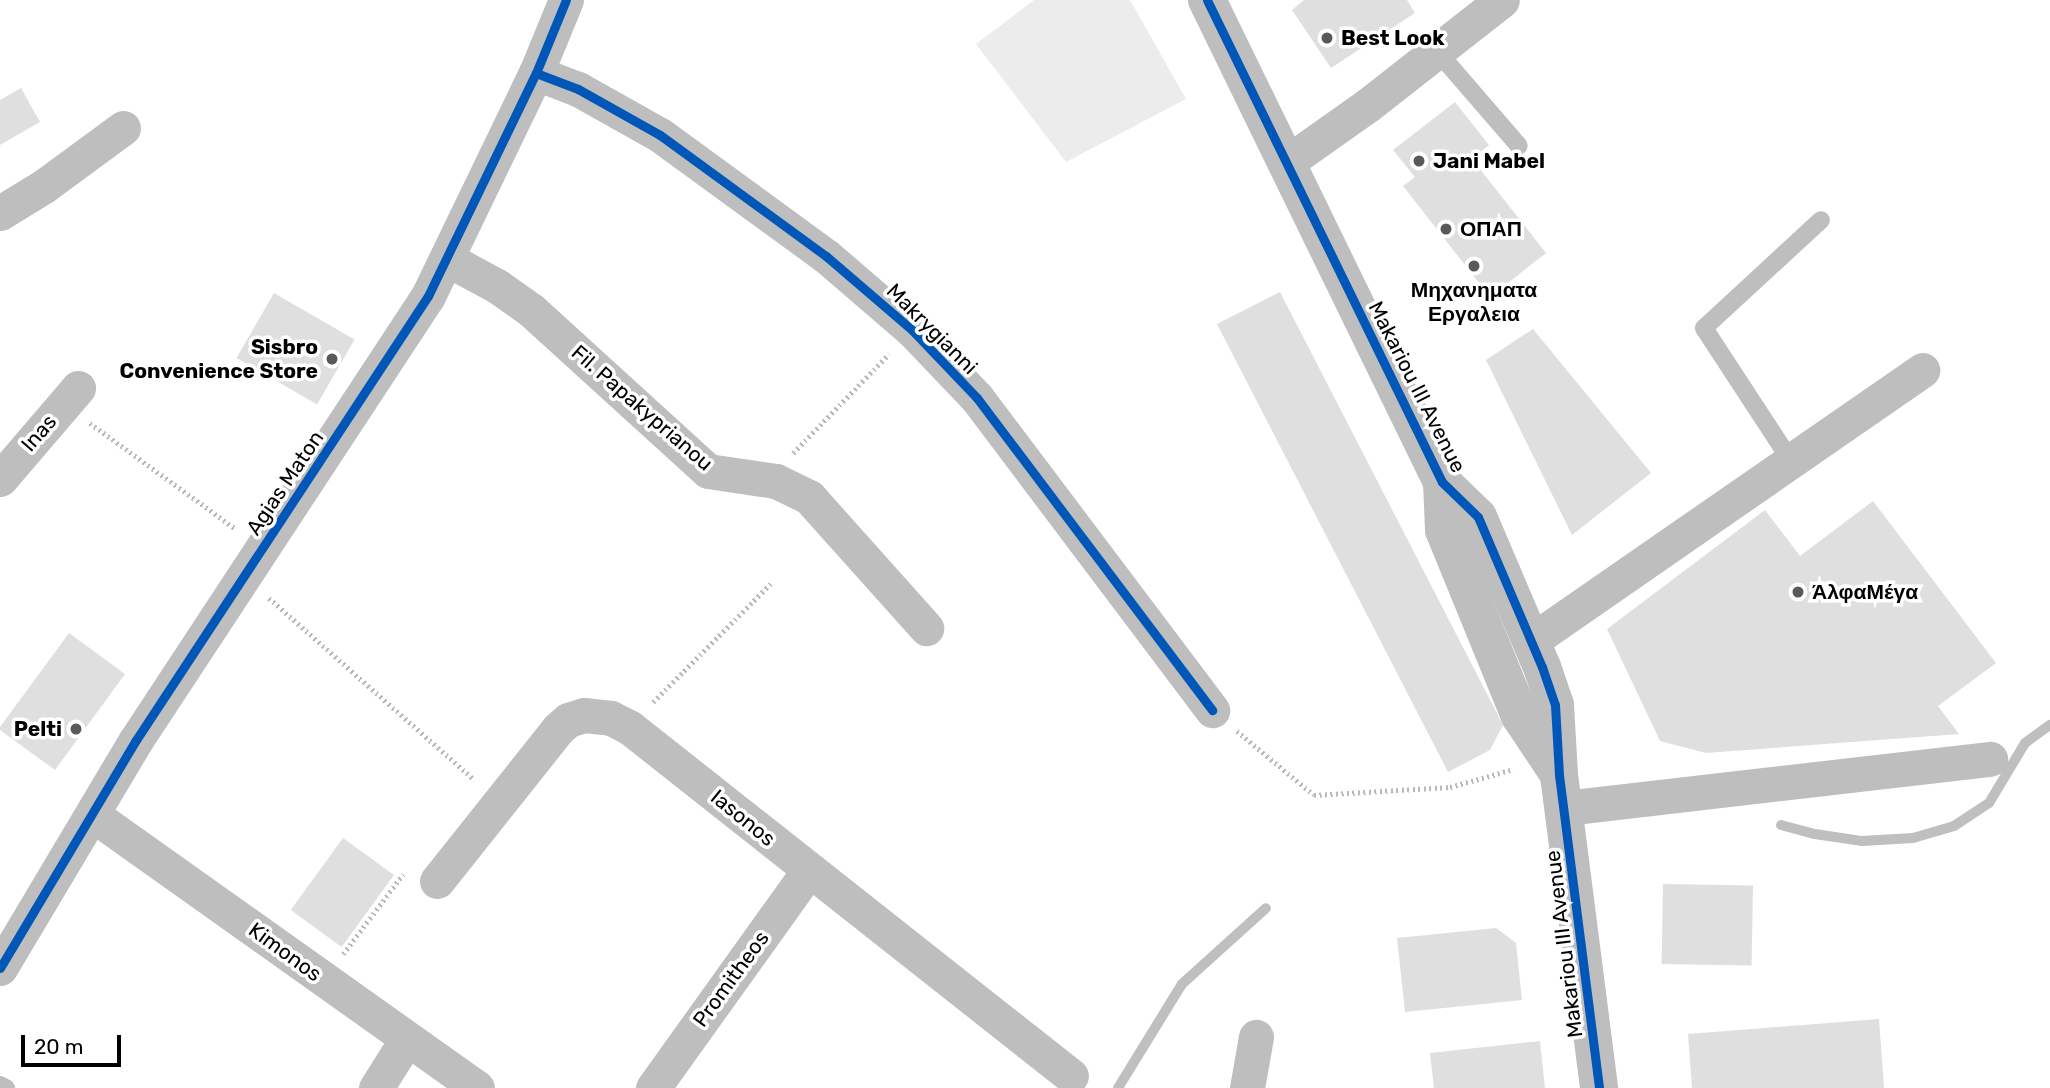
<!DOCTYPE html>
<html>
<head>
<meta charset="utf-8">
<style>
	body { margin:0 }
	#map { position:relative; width:2050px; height:1088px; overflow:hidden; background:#fff; font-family:Rubik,sans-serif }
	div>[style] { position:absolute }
	.green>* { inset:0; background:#ececec }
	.stream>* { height:10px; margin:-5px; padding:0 5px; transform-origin:5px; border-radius:5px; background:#bfbfbf }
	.building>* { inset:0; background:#dfdfdf; transform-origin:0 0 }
	.path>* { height:4.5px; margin-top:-2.25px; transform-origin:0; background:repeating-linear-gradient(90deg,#b9b9b9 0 2px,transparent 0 5.5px) }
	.service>* { height:18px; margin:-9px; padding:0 9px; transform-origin:9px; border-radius:9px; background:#bebebe }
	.minor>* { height:35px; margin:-17.5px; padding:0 17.5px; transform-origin:17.5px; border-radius:17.5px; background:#bebebe }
	.tertiary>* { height:38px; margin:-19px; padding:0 19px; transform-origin:19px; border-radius:19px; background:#bebebe }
	.cycleway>* { height:9px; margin:-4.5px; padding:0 4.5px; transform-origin:4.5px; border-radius:4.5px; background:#0057b8 }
	.dots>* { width:19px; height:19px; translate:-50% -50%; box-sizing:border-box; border:4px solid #fff; border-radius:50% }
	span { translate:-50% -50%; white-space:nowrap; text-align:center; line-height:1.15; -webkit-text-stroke:7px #fff; paint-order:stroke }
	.poi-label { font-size:21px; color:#000; font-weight:700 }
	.left { translate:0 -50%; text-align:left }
	.right { translate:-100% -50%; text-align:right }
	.street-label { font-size:21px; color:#000 }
	.scale { position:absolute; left:21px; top:1035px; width:100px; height:32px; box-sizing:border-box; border:4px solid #000; border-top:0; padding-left:9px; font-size:21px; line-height:24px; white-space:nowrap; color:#000; -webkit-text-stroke:5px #fff; paint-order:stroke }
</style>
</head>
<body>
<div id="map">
	<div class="green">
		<i style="clip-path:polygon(1034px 0,1130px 0,1186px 99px,1066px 162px,976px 44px)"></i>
	</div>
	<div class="stream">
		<i style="left:1781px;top:825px;width:35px;rotate:15deg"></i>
		<i style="left:1815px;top:834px;width:48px;rotate:8.5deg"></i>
		<i style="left:1862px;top:841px;width:51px;rotate:-3.4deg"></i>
		<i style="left:1913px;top:838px;width:43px;rotate:-16.3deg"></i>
		<i style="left:1954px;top:826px;width:42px;rotate:-33.3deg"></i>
		<i style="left:1989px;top:803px;width:70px;rotate:-59deg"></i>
		<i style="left:2025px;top:743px;width:31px;rotate:-36deg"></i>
		<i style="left:1118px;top:1088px;width:122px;rotate:-58.4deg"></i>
		<i style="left:1182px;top:984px;width:113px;rotate:-42.1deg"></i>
	</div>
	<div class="building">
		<i style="clip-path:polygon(1304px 0,1407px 0,1415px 13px,1331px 68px,1292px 10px)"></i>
		<i style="clip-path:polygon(21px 88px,40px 122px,0 145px,0 100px)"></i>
		<i style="clip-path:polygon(1455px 102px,1489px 145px,1472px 159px,1546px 253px,1490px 297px,1403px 186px,1415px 177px,1393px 150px)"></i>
		<i style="clip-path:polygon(1280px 292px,1503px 725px,1490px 750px,1448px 772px,1217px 324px)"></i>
		<i style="left:274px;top:293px;width:93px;height:75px;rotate:30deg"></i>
		<i style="clip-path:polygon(1533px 329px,1651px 473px,1572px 535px,1486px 360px)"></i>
		<i style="clip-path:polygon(1873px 501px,1996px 663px,1938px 706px,1959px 734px,1706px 753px,1660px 741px,1607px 629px,1765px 510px,1800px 556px)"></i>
		<i style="clip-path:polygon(69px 633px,125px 674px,55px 770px,0 730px,0 727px)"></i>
		<i style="left:343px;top:838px;width:63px;height:89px;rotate:36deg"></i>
		<i style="left:1663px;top:884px;width:90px;height:80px;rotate:1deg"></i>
		<i style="clip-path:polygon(1496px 928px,1516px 943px,1522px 1000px,1405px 1012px,1397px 938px)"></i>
		<i style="clip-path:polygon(1879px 1019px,1884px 1088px,1692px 1088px,1688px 1034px)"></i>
		<i style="clip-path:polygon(1540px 1041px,1545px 1088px,1434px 1088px,1430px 1053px)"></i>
	</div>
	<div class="path">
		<i style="left:90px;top:423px;width:180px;rotate:36deg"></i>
		<i style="left:793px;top:453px;width:138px;rotate:-45.9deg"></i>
		<i style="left:269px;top:598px;width:275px;rotate:41.5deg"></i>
		<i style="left:653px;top:702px;width:168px;rotate:-45.2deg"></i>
		<i style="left:1237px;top:731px;width:100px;rotate:39.7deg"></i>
		<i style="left:1314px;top:795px;width:136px;rotate:-3.4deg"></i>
		<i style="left:1450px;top:787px;width:66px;rotate:-15.7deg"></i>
		<i style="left:343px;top:954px;width:100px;rotate:-53.1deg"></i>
	</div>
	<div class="service">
		<i style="left:1437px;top:51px;width:125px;rotate:49.2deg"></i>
		<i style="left:1791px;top:461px;width:159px;rotate:-123.2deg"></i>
		<i style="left:1704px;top:328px;width:159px;rotate:-42.7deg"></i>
		<i style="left:0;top:1085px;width:7px;rotate:27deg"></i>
	</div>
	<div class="minor">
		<i style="left:536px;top:73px;width:45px;rotate:20.9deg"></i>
		<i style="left:578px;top:89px;width:94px;rotate:29.3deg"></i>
		<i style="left:660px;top:135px;width:205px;rotate:36.1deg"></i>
		<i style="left:826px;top:256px;width:113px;rotate:40.7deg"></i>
		<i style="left:912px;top:330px;width:94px;rotate:46.3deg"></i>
		<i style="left:977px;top:398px;width:391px;rotate:53deg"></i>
		<i style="left:1286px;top:163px;width:100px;rotate:-35.3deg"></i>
		<i style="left:1368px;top:105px;width:170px;rotate:-38.1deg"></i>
		<i style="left:0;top:213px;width:52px;rotate:-31.5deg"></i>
		<i style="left:44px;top:186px;width:98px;rotate:-36.3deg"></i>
		<i style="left:447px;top:259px;width:57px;rotate:28.4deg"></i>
		<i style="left:497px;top:286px;width:42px;rotate:35.2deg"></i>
		<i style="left:531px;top:310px;width:239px;rotate:42.3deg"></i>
		<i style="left:708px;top:471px;width:69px;rotate:8.4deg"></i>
		<i style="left:776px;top:481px;width:37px;rotate:26deg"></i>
		<i style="left:809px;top:497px;width:176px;rotate:48.2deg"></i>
		<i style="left:0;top:479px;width:120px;rotate:-49.4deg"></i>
		<i style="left:1531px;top:641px;width:476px;rotate:-34.7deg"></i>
		<i style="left:1565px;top:808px;width:428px;rotate:-6.6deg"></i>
		<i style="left:93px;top:815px;width:471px;rotate:35.4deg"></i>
		<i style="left:437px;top:881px;width:194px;rotate:-51.5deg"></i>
		<i style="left:558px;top:729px;width:13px;rotate:-42deg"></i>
		<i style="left:568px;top:720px;width:17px;rotate:-17deg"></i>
		<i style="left:584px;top:715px;width:27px;rotate:6deg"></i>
		<i style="left:611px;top:718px;width:20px;rotate:27deg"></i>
		<i style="left:629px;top:727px;width:563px;rotate:38.29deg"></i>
		<i style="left:0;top:968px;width:265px;rotate:-59.2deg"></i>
		<i style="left:136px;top:740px;width:531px;rotate:-56.67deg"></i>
		<i style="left:428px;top:296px;width:248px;rotate:-64.2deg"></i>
		<i style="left:536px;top:73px;width:79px;rotate:-67.7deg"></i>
		<i style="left:376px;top:1088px;width:58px;rotate:-57.7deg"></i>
		<i style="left:653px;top:1088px;width:268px;rotate:-54.4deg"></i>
		<i style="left:1247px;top:1088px;width:52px;rotate:-80deg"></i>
	</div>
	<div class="tertiary">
		<i style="left:1207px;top:0;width:536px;rotate:64.01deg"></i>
		<i style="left:1442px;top:482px;width:50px;rotate:44.2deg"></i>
		<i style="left:1478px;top:517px;width:163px;rotate:66.9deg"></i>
		<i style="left:1542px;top:667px;width:40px;rotate:71.1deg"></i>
		<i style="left:1555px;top:705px;width:70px;rotate:86.7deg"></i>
		<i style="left:1559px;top:775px;width:316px;rotate:82.7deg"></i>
		<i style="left:1442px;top:482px;width:48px;rotate:87.6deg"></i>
		<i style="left:1444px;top:530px;width:201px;rotate:67.8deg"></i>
		<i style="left:1520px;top:716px;width:69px;rotate:56.3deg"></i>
	</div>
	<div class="cycleway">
		<i style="left:1207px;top:0;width:536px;rotate:64.01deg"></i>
		<i style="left:1442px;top:482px;width:50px;rotate:44.2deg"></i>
		<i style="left:1478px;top:517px;width:163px;rotate:66.9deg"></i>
		<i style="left:1542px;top:667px;width:40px;rotate:71.1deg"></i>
		<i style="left:1555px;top:705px;width:70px;rotate:86.7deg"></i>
		<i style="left:1559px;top:775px;width:316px;rotate:82.7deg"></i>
		<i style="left:536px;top:73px;width:45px;rotate:20.9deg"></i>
		<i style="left:578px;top:89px;width:94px;rotate:29.3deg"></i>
		<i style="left:660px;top:135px;width:205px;rotate:36.1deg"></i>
		<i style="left:826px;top:256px;width:113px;rotate:40.7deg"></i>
		<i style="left:912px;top:330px;width:94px;rotate:46.3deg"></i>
		<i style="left:977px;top:398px;width:391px;rotate:53deg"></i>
		<i style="left:0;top:968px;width:265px;rotate:-59.2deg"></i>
		<i style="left:136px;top:740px;width:531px;rotate:-56.67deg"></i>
		<i style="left:428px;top:296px;width:248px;rotate:-64.2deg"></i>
		<i style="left:536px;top:73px;width:79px;rotate:-67.7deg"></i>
	</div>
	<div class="dots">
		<i style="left:1327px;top:38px;background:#595959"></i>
		<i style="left:1419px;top:161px;background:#595959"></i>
		<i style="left:1446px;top:229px;background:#595959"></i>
		<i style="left:1474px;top:266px;background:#595959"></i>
		<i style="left:332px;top:359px;background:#595959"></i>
		<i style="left:1798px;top:592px;background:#595959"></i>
		<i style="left:76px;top:729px;background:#595959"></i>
	</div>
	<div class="poi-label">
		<span class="left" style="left:1341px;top:38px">Best Look</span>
		<span class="left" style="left:1433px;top:161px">Jani Mabel</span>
		<span class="left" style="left:1460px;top:229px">ΟΠΑΠ</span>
		<span style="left:1474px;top:302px">Μηχανηματα<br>Εργαλεια</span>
		<span class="right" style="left:318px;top:359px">Sisbro<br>Convenience Store</span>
		<span class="left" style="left:1812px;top:592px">ΆλφαΜέγα</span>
		<span class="right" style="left:62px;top:729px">Pelti</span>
	</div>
	<div class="street-label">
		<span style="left:932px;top:329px;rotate:45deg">Makrygianni</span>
		<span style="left:1417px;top:387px;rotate:63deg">Makariou III Avenue</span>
		<span style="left:642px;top:408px;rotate:41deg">Fil. Papakyprianou</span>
		<span style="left:39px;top:433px;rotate:-49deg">Inas</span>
		<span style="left:285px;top:483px;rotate:-56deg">Agias Maton</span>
		<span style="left:743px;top:818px;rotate:39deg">Iasonos</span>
		<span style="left:1564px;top:944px;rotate:-97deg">Makariou III Avenue</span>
		<span style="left:285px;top:952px;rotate:36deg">Kimonos</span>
		<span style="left:731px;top:979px;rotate:-54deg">Promitheos</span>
	</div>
	<div class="scale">20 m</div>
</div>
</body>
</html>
